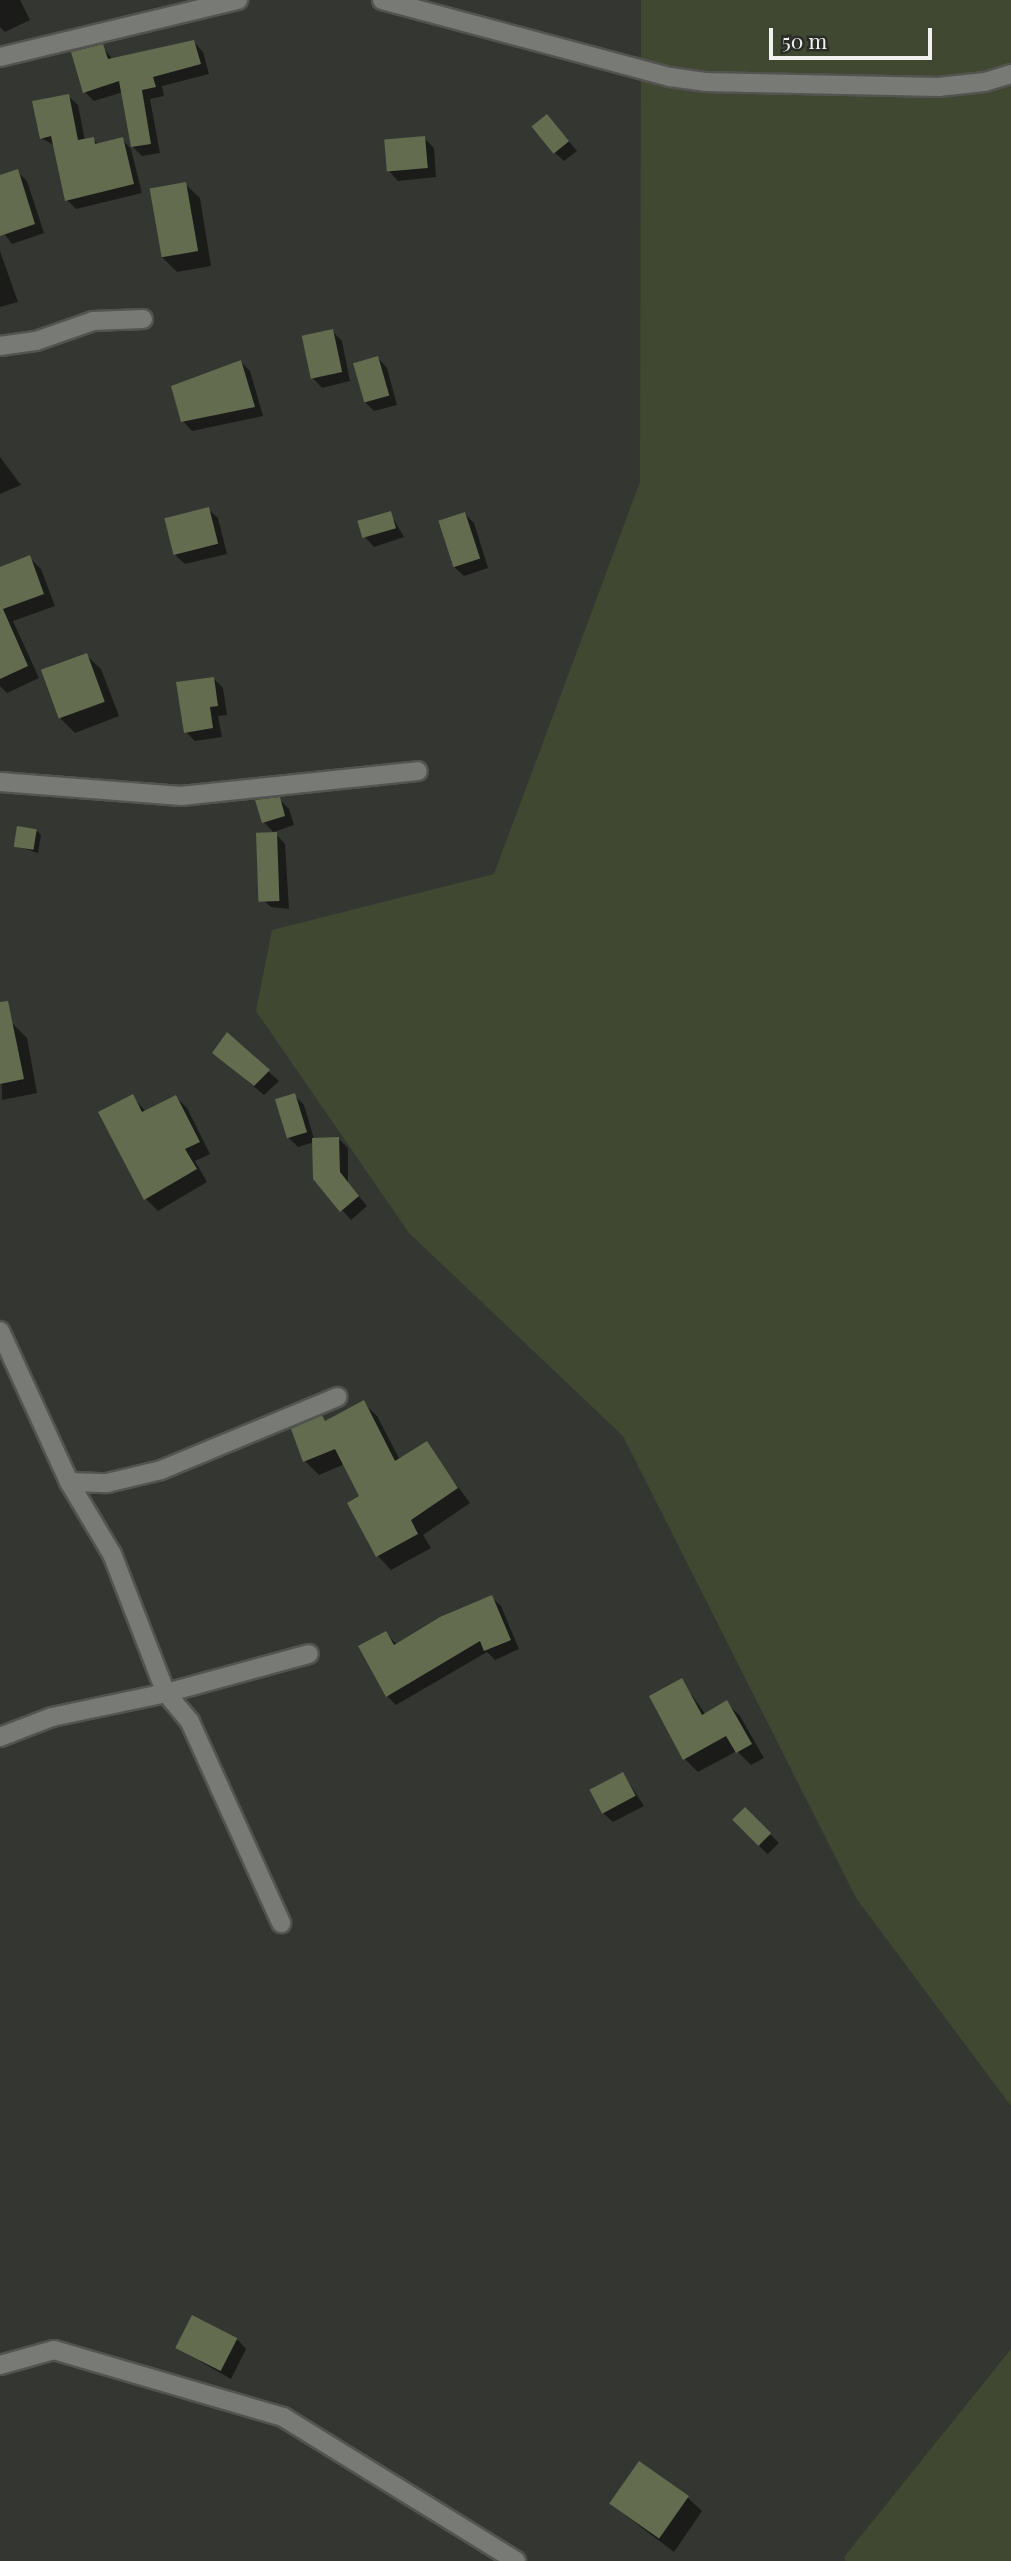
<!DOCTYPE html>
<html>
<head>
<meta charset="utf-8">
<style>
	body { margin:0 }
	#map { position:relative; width:1011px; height:2561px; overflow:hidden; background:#343632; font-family:"Playfair Display",serif }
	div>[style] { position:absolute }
	.green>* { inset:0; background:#414831 }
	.shadow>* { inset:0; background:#0007; transform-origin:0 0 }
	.building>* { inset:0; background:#636c4e; transform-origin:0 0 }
	.roads { filter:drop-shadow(2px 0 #535451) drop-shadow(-2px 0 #535451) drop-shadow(0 2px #535451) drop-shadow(0 -2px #535451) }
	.street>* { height:18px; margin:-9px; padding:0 9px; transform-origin:9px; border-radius:9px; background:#787a75 }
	span { translate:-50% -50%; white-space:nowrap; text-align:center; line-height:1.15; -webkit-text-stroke:5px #2a2c28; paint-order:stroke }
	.scale { position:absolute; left:769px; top:28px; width:163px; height:32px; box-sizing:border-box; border:4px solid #f1f2ef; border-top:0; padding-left:9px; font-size:21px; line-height:24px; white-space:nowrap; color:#f1f2ef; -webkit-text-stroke:5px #2a2c28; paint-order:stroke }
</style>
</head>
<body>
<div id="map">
	<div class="green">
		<i style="clip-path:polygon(641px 0,1011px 0,1011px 2106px,856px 1898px,623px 1436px,409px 1233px,256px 1011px,272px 930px,494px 874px,640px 482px)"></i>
		<i style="clip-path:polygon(1011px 2349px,1011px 2561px,846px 2561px,844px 2557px)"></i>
	</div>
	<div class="shadow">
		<i style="clip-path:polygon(0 0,20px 0,30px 20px,5px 32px,0 27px)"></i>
		<i style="clip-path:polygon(194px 42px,203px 52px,209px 74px,162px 86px,164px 96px,150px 99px,160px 153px,142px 156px,133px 147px,123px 92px,94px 101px,85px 92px,102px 46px,113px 60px)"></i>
		<i style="clip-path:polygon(68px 96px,78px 105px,85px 141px,93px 139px,99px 145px,122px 139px,131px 149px,142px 193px,76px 209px,67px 200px,55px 146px,41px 138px)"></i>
		<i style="clip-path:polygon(547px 116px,577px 151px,564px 161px,554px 152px)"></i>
		<i style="clip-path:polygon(424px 138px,434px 148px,436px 177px,398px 181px,389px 171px)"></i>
		<i style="clip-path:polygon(17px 171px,27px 181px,44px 233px,12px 244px,0 228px,0 177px)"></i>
		<i style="clip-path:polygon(185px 184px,200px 198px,211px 266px,177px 272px,162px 257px)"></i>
		<i style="clip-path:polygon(0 251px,18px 302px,0 307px)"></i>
		<i style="clip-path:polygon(332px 331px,342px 341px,350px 381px,322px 388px,313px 378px)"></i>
		<i style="clip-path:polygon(378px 358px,387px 368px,397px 405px,374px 411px,364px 401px)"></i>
		<i style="clip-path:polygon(241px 362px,250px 371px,263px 416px,192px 431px,183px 421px)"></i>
		<i style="clip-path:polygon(0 457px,21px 485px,0 494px)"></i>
		<i style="clip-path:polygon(208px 509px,218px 518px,227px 554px,185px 564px,175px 555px)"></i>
		<i style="clip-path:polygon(390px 513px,404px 537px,374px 547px,365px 537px)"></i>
		<i style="clip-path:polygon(465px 514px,474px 523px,488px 568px,464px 576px,454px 567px)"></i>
		<i style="clip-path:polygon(29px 557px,41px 569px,55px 606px,13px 621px,39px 678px,7px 693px,0 686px,0 568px)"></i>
		<i style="clip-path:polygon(86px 655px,101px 669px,119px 716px,75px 733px,61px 719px,43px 672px)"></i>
		<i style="clip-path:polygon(214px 679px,223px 688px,227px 715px,218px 716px,222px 737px,195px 741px,186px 732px)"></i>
		<i style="clip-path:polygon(279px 799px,289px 809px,294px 825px,274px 832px,285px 844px,289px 909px,271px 907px,261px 898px,275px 834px,264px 822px)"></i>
		<i style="clip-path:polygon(37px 831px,41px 835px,38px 853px,16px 846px)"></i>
		<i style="clip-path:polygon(12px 1023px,27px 1038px,37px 1093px,2px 1100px,0 1026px)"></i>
		<i style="clip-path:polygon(227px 1034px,279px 1081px,264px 1095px,214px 1053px)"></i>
		<i style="clip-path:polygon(294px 1095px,304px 1105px,314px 1139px,339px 1139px,348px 1148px,348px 1183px,367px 1206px,351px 1220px,342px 1210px,314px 1142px,298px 1147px,289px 1138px)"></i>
		<i style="clip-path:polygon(133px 1097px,146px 1112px,176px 1097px,187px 1108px,210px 1154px,195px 1161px,207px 1182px,158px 1211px,146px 1199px,100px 1113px)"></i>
		<i style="clip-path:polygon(363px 1403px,377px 1416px,400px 1460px,426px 1443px,470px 1503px,423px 1535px,431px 1548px,391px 1570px,378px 1556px,362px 1496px,345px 1464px,319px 1475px,305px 1461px,322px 1417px,326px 1422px)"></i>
		<i style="clip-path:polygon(491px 1597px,501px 1606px,519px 1649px,495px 1660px,487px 1652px,396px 1705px,387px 1696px,386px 1633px,397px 1645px)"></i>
		<i style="clip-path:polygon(681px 1680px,706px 1715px,727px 1703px,740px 1716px,764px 1758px,751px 1765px,737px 1751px,698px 1772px,685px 1759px,651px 1697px)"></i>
		<i style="clip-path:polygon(623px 1774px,644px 1806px,613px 1822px,603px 1813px)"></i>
		<i style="left:745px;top:1809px;width:48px;height:16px;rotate:45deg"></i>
		<i style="clip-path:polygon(237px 2339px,246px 2349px,231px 2379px,177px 2348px)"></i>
		<i style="clip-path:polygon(687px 2497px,702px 2511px,674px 2552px,611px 2504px)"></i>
	</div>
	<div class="building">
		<i style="clip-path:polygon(194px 40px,201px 64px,153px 77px,156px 87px,142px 90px,151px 144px,131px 147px,119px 81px,83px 93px,71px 52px,103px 44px,108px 59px)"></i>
		<i style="clip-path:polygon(69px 94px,78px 140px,94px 137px,95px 144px,123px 137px,134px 184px,65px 201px,51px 136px,40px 139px,32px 101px)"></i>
		<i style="left:547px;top:114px;width:35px;height:20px;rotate:51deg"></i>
		<i style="left:425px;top:136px;width:32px;height:41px;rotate:85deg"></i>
		<i style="clip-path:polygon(18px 169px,35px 224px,0 236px,0 175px)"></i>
		<i style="left:186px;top:182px;width:70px;height:37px;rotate:80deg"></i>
		<i style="left:333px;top:329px;width:44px;height:32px;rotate:78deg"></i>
		<i style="left:378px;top:356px;width:41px;height:26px;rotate:74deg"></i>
		<i style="clip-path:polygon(241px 360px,255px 407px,181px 422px,171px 386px)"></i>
		<i style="left:209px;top:507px;width:38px;height:46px;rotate:76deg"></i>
		<i style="left:391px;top:511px;width:18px;height:35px;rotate:74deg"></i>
		<i style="left:465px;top:512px;width:49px;height:28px;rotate:72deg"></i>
		<i style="clip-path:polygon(30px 555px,44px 594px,3px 609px,28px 666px,0 679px,0 567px)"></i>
		<i style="left:87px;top:653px;width:52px;height:49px;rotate:70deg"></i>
		<i style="clip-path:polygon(214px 677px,218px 706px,210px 707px,213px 728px,184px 733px,176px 682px)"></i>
		<i style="clip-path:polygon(280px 797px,285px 816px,262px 823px,255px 800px)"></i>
		<i style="left:17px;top:826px;width:20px;height:21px;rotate:9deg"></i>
		<i style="left:277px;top:832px;width:69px;height:21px;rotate:88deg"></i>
		<i style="clip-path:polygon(8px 1001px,24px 1079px,0 1084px,0 1002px)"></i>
		<i style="clip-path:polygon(227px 1032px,270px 1070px,254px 1086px,212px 1053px)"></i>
		<i style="left:295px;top:1093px;width:41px;height:21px;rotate:73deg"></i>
		<i style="clip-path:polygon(133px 1094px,142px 1112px,176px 1095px,200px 1142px,185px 1149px,197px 1169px,144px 1200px,98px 1112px)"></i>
		<i style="clip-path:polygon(339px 1137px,340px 1172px,359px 1196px,340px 1212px,313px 1179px,312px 1138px)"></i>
		<i style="clip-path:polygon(364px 1400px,395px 1461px,427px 1441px,458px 1488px,411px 1520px,418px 1534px,376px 1557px,347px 1503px,359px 1496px,335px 1449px,303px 1462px,291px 1429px,322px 1415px,325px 1421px)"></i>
		<i style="clip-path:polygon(492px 1595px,511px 1640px,484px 1651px,480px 1641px,386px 1697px,358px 1646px,386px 1631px,394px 1645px,440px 1617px)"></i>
		<i style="clip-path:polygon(682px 1678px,702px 1715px,727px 1700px,752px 1744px,736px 1753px,726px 1736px,683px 1760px,649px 1696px)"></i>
		<i style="left:623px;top:1772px;width:27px;height:38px;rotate:62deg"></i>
		<i style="left:745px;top:1807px;width:37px;height:18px;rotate:45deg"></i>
		<i style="left:192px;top:2315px;width:51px;height:37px;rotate:27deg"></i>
		<i style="left:639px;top:2461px;width:61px;height:52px;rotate:35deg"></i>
	</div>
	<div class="roads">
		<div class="street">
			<i style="left:382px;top:0;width:298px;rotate:15deg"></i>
			<i style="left:670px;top:77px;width:35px;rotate:8deg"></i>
			<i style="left:705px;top:82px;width:233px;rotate:1.2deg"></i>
			<i style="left:938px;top:87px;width:47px;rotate:-6.1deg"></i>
			<i style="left:985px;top:82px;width:27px;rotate:-17deg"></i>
			<i style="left:0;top:57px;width:245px;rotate:-13.5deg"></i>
			<i style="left:0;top:346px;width:36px;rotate:-8deg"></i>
			<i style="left:36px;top:341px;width:60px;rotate:-19.3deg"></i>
			<i style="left:93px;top:321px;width:50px;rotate:-2.3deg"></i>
			<i style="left:0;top:782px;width:182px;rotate:4.4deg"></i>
			<i style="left:181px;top:796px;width:238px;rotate:-6deg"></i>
			<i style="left:0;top:1331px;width:166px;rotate:65.4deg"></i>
			<i style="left:69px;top:1482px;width:84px;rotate:59.2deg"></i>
			<i style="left:112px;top:1554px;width:149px;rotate:68.8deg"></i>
			<i style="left:166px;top:1693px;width:38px;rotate:50deg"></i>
			<i style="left:190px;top:1722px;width:221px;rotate:65.6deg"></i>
			<i style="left:69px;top:1482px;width:38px;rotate:2deg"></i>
			<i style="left:107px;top:1483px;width:56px;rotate:-13.5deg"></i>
			<i style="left:161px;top:1470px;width:191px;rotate:-22.5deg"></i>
			<i style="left:0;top:1737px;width:56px;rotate:-21deg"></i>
			<i style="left:52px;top:1717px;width:116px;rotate:-11.9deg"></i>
			<i style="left:166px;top:1693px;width:148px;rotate:-15.3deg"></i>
			<i style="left:0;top:2365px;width:56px;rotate:-15.5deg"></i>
			<i style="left:54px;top:2350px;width:239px;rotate:16.3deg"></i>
			<i style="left:283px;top:2417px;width:274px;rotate:31.7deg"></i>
		</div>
	</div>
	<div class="scale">50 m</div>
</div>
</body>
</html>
